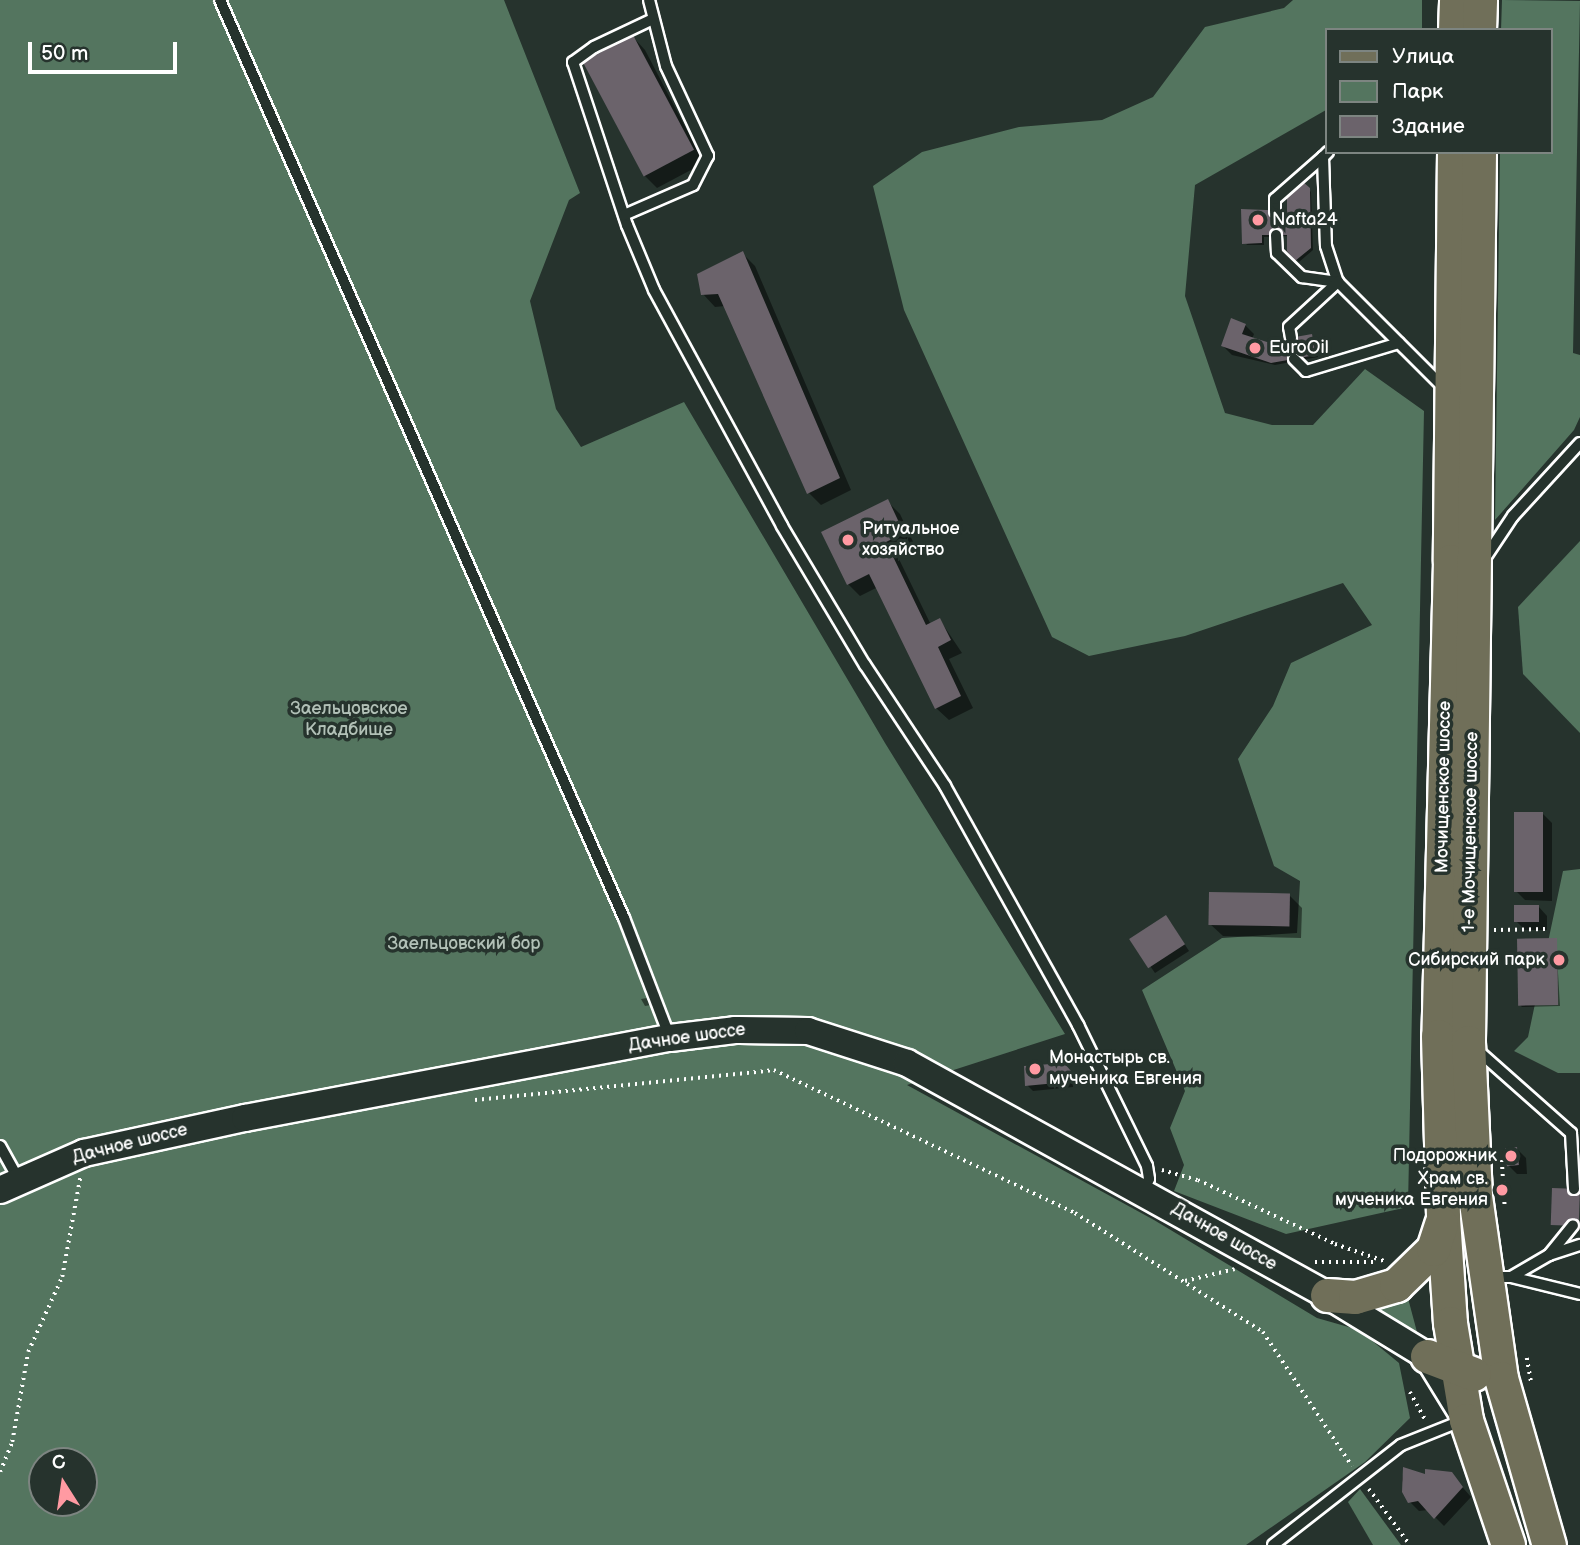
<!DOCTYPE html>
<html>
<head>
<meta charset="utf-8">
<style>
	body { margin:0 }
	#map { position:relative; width:1580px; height:1545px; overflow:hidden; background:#26332d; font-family:"Balsamiq Sans",sans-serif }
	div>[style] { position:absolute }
	.green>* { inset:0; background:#54755f }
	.shadow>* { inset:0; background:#0007 }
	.building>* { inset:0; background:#6b636b; transform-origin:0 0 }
	.path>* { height:3.5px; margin-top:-1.75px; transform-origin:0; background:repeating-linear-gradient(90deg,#fff 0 2px,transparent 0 7px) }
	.roads { filter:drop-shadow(2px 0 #fff) drop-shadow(-2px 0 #fff) drop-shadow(0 2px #fff) drop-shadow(0 -2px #fff) }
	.service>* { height:10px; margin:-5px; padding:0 5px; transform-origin:5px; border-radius:5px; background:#26332d }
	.tertiary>* { height:26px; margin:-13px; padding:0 13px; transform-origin:13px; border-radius:13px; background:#26332d }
	.primary>* { height:33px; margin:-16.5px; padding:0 16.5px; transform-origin:16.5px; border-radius:16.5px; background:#706f59 }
	.dots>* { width:19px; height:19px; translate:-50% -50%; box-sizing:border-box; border:4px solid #26332d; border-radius:50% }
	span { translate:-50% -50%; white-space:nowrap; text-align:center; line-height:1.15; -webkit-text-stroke:7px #26332d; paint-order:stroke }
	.poi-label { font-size:18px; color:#fff }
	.left { translate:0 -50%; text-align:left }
	.right { translate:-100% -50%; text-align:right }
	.park-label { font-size:18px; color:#b2c1b7 }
	.street-label { font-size:18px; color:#fff }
	.legend { position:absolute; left:1325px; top:28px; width:228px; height:126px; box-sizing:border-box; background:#26332d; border:2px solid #7d8581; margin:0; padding:9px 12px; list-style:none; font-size:21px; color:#fff }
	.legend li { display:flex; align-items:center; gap:14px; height:35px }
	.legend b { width:35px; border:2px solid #7d8581 }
	.north { position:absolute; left:28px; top:1447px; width:70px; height:70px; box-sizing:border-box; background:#26332d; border:2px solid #7d8581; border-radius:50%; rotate:348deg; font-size:19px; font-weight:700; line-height:28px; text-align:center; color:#fff }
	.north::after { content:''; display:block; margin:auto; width:24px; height:32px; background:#ff9aa2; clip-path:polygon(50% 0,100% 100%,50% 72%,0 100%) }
	.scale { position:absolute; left:28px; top:42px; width:149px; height:32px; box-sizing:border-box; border:4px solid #fff; border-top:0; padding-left:9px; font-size:21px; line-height:24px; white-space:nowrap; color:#fff; -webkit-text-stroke:5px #26332d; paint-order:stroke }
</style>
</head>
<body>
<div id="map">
	<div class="green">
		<i style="clip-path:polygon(evenodd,0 0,504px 0,580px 193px,569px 200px,530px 301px,556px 409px,581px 447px,684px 402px,885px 743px,1065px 1034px,907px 1085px,1154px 1220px,1317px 1318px,1359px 1330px,1399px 1363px,1410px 1418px,1365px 1462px,1246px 1545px,0 1545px,0 0,42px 1461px,84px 1461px,84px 1503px,42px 1503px,42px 1461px)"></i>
		<i style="clip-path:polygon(1293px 0,1422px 0,1422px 30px,1326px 30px,1326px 110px,1195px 185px,1185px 296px,1225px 413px,1272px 425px,1313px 425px,1365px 369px,1424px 411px,1408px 1207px,1286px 1234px,1174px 1191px,1184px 1165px,1170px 1128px,1185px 1091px,1142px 990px,1222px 938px,1297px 933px,1300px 881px,1274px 866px,1238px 759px,1273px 706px,1291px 663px,1372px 625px,1343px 583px,1185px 636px,1089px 656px,1052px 637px,904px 310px,873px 186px,922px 152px,1019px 127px,1102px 120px,1153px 97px,1205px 27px,1284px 8px)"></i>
		<i style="clip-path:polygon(1502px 0,1580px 1px,1573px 353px,1580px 355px,1580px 417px,1574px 430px,1495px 520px,1500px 152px,1550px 152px,1550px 30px,1501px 30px)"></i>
		<i style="clip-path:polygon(1580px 541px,1580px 733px,1523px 674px,1518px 607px)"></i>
		<i style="clip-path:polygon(1580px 869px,1580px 1073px,1558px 1073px,1514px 1051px,1528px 1037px,1563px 871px)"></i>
		<i style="clip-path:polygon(1405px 1287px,1417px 1332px,1374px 1310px,1375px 1305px)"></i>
		<i style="clip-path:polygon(1360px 1489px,1401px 1545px,1373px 1545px,1348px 1502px)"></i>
	</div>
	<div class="shadow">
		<i style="clip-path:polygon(633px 37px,645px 50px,704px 163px,657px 188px,644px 175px,585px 62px)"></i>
		<i style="clip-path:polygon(1303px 184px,1311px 192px,1313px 250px,1299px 262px,1289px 250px,1289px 236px,1264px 237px,1264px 245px,1246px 245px,1289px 213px)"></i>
		<i style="clip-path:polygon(743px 254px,755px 266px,851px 490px,821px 505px,809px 493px,725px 306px,715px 307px,703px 294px)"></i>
		<i style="clip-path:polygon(1245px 325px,1254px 334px,1252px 339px,1267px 344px,1312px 336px,1318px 357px,1275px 365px,1232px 355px,1223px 346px)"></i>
		<i style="clip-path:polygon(887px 501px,900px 514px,915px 546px,897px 555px,931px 625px,940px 620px,962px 653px,949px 659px,973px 708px,949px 720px,936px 708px,878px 587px,860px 596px,848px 584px)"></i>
		<i style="clip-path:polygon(1543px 814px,1552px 823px,1552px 901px,1525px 900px,1516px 891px)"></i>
		<i style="clip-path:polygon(1289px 895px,1302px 908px,1301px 938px,1223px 936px,1210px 924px)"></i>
		<i style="clip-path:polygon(1538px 906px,1547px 916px,1547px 930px,1525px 930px,1516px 921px)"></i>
		<i style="clip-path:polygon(1171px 923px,1189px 951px,1155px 973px,1132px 940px)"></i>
		<i style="clip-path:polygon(1556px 940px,1560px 1006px,1522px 1007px,1520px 1005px)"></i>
		<i style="clip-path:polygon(647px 998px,651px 1005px,645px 1006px,641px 999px)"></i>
		<i style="clip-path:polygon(1068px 1068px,1074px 1074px,1073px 1087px,1033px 1091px,1027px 1085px)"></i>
		<i style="clip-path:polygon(1517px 1149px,1526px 1158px,1527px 1174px,1517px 1174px,1508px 1165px)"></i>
		<i style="clip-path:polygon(1404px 1469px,1427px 1476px,1451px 1474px,1471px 1497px,1444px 1526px,1428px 1510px,1419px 1511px,1410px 1502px,1402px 1480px)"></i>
	</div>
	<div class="building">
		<i style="left:633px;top:35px;width:130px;height:57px;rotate:62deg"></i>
		<i style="clip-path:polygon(1303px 182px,1310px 188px,1311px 248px,1295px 261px,1287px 251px,1287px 235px,1262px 235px,1262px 243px,1242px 244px,1241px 209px,1287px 211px,1287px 196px)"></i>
		<i style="clip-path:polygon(743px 251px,840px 478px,807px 494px,718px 294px,701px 295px,697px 274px)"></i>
		<i style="clip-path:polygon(1231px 318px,1246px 324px,1242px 334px,1267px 342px,1312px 334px,1316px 355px,1271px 363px,1221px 346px)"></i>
		<i style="clip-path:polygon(888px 499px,904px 533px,886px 542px,926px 625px,940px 618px,951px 640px,938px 647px,961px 696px,935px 709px,869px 574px,847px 585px,821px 532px)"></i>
		<i style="left:1514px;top:812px;width:29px;height:80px"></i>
		<i style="left:1209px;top:892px;width:81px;height:33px;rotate:1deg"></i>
		<i style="left:1514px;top:905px;width:25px;height:17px"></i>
		<i style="left:1166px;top:915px;width:35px;height:44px;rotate:57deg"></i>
		<i style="left:1557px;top:938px;width:67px;height:40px;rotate:89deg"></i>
		<i style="clip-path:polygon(1064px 1063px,1072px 1072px,1067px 1082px,1025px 1086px,1024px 1066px)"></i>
		<i style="left:1517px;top:1147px;width:18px;height:12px;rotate:84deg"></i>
		<i style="left:1552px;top:1188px;width:28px;height:37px;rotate:2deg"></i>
		<i style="clip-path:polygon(1403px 1467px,1425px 1474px,1425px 1469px,1452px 1472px,1463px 1487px,1434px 1519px,1418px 1501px,1408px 1503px,1402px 1492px)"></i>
	</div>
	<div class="path">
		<i style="left:1494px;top:930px;width:51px;rotate:-1.1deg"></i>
		<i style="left:475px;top:1100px;width:301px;rotate:-5.7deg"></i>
		<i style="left:774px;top:1070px;width:333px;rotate:25.4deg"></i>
		<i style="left:1075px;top:1213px;width:222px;rotate:32.3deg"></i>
		<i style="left:1263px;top:1332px;width:161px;rotate:56.4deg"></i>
		<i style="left:1502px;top:1160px;width:48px;rotate:86.4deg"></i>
		<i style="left:1162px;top:1170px;width:37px;rotate:16deg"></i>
		<i style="left:1198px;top:1180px;width:151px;rotate:25deg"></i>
		<i style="left:1335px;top:1244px;width:52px;rotate:19.1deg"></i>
		<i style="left:1315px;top:1262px;width:59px"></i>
		<i style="left:1185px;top:1281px;width:51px;rotate:-13.5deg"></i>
		<i style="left:1527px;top:1358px;width:27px;rotate:80deg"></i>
		<i style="left:1410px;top:1392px;width:31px;rotate:61deg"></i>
		<i style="left:0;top:1472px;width:32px;rotate:-68deg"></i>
		<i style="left:12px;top:1442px;width:91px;rotate:-79.9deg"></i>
		<i style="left:28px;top:1352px;width:82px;rotate:-65.6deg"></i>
		<i style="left:62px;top:1277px;width:101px;rotate:-79.7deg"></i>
		<i style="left:1369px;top:1489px;width:69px;rotate:53.8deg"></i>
	</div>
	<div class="roads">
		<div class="service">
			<i style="left:220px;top:0;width:1003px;rotate:66.25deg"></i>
			<i style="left:624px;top:918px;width:129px;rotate:69deg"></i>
			<i style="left:653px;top:19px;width:65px;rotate:154.6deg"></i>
			<i style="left:594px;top:47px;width:26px;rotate:144deg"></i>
			<i style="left:573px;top:62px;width:172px;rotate:71.7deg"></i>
			<i style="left:627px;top:225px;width:70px;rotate:67.4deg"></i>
			<i style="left:654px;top:290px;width:268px;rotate:61.5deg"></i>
			<i style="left:782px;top:526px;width:162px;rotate:59.2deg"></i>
			<i style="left:865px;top:665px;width:145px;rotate:56.5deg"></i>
			<i style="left:945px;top:786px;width:274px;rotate:60.9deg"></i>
			<i style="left:1078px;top:1025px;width:157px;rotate:63.9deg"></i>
			<i style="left:1147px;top:1166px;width:13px;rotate:81deg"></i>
			<i style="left:1149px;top:1179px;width:12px;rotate:114deg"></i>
			<i style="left:1328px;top:152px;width:7px;rotate:135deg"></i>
			<i style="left:1323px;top:157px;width:89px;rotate:88.1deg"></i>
			<i style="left:1326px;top:246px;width:38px;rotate:72deg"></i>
			<i style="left:1338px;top:282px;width:150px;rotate:45deg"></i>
			<i style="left:1275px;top:211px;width:12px;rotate:-90deg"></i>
			<i style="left:1275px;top:199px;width:64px;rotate:-41.2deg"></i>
			<i style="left:624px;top:215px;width:75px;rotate:-23.5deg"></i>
			<i style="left:693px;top:185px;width:33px;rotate:-63deg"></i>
			<i style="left:708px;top:156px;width:99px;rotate:-115deg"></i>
			<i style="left:666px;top:66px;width:68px;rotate:-104.4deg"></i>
			<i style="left:1276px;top:235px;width:18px;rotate:87deg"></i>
			<i style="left:1277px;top:253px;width:35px;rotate:44deg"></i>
			<i style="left:1302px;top:277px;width:36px;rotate:8deg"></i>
			<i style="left:1291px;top:338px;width:11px;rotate:-100deg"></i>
			<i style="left:1289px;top:327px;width:67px;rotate:-42.6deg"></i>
			<i style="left:1294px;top:359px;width:17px;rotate:45deg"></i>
			<i style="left:1306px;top:371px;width:97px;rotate:-16.8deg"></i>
			<i style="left:1483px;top:561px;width:54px;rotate:-56.3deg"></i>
			<i style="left:1513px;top:516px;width:99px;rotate:-47.5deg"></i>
			<i style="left:1476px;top:1049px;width:127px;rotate:41.5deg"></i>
			<i style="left:1571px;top:1133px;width:56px;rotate:86.9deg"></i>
			<i style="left:0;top:1146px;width:38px;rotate:61deg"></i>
			<i style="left:1549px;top:1255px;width:33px;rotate:-18deg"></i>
			<i style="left:1490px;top:1277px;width:21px"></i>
			<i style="left:1511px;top:1277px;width:71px;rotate:13.8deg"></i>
			<i style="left:1511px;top:1277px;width:44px;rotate:-30.1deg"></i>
			<i style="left:1549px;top:1255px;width:38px;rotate:-51deg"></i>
			<i style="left:1273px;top:1545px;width:162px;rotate:-38deg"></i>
			<i style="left:1401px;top:1445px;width:65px;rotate:-21.8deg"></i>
		</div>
		<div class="tertiary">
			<i style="left:0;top:1190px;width:92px;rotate:-23.8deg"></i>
			<i style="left:84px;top:1153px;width:165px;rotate:-12.3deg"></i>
			<i style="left:245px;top:1118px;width:432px;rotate:-10.7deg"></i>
			<i style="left:670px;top:1038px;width:65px;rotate:-7deg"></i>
			<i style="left:735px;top:1030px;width:73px;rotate:0.8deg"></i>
			<i style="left:808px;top:1031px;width:104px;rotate:17.9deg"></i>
			<i style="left:907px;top:1063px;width:480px;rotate:28.9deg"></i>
			<i style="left:1327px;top:1295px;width:117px;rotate:31.4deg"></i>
			<i style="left:1427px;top:1356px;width:65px;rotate:58.3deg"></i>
		</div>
		<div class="primary">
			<i style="left:1455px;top:30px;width:30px;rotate:-88deg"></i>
			<i style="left:1479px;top:30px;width:30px;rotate:-88deg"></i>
			<i style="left:1454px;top:152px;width:409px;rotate:90.6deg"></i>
			<i style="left:1450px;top:561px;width:475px;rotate:91.4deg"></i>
			<i style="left:1438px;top:1036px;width:182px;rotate:88.4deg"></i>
			<i style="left:1443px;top:1218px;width:105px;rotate:86.2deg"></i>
			<i style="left:1450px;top:1323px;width:98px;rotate:80.6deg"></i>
			<i style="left:1466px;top:1420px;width:132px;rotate:71.4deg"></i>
			<i style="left:1479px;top:152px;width:890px;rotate:90.71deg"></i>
			<i style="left:1468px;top:1042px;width:154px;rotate:87.4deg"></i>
			<i style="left:1475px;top:1196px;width:184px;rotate:81.9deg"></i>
			<i style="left:1501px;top:1378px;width:174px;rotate:74deg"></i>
			<i style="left:1327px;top:1295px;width:28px;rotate:4deg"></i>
			<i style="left:1355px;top:1297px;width:43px;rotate:-16.3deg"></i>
			<i style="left:1396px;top:1285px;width:52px;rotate:-44.2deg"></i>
			<i style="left:1433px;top:1249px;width:26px;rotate:-72deg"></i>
			<i style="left:1427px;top:1356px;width:50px;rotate:21deg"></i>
		</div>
	</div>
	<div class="dots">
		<i style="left:1258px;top:220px;background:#ff9aa2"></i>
		<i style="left:1255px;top:348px;background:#ff9aa2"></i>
		<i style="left:848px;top:540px;background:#ff9aa2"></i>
		<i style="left:1559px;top:960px;background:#ff9aa2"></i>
		<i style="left:1035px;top:1069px;background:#ff9aa2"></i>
		<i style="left:1511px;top:1156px;background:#ff9aa2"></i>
		<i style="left:1502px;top:1190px;background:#ff9aa2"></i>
	</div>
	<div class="poi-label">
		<span class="left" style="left:1272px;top:220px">Nafta24</span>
		<span class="left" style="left:1269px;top:348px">EuroOil</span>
		<span class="left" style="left:862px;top:540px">Ритуальное<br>хозяйство</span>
		<span class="right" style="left:1545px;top:960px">Сибирский парк</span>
		<span class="left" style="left:1049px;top:1069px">Монастырь св.<br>мученика Евгения</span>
		<span class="right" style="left:1497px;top:1156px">Подорожник</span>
		<span class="right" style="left:1488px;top:1190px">Храм св.<br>мученика Евгения</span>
	</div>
	<div class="park-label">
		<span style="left:349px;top:720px">Заельцовское<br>Кладбище</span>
		<span style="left:464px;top:944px">Заельцовский бор</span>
	</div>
	<div class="street-label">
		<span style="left:1444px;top:787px;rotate:-89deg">Мочищенское шоссе</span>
		<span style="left:1471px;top:832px;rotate:-89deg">1-е Мочищенское шоссе</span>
		<span style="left:687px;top:1038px;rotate:-8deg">Дачное шоссе</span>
		<span style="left:130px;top:1144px;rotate:-14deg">Дачное шоссе</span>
		<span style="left:1224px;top:1237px;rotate:30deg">Дачное шоссе</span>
	</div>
	<ul class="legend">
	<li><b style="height:9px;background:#706f59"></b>Улица</li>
	<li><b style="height:19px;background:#54755f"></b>Парк</li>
	<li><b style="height:19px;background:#6b636b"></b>Здание</li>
	</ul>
	<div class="north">С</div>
	<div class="scale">50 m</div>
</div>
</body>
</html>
